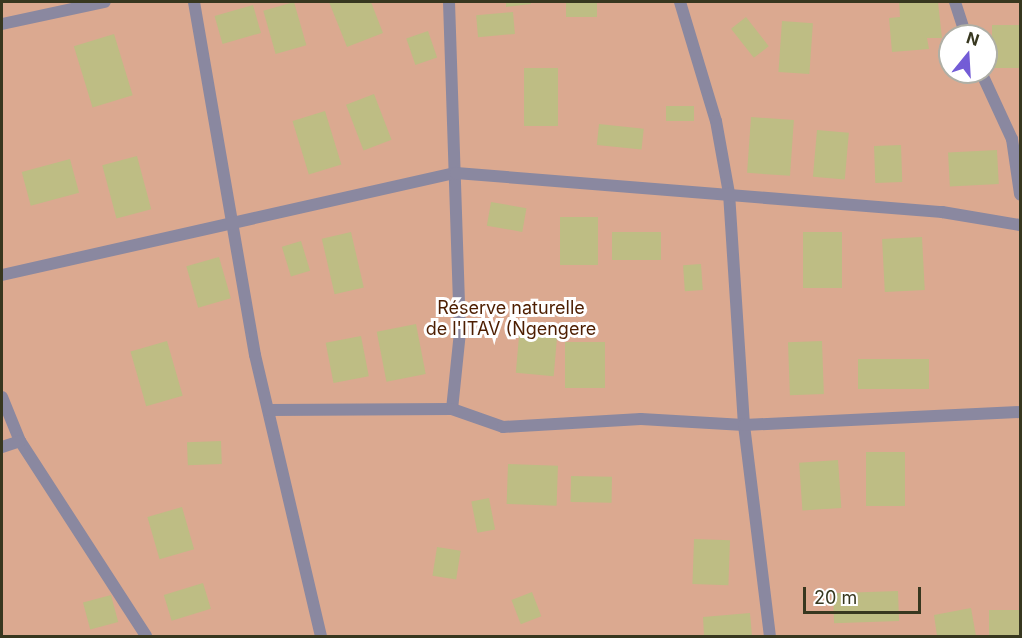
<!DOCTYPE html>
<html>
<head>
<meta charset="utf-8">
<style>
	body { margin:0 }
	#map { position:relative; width:1022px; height:638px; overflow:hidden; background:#e6e6aa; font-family:Inter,sans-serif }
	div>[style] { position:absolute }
	.green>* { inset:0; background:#dba990 }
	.building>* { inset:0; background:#bebd84; transform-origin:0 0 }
	.street>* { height:12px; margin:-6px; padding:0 6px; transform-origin:6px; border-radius:6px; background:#8a88a0 }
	span { translate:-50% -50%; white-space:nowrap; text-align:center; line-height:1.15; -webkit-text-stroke:6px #fff; paint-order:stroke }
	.park-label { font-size:18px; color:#4d1e01 }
	.frame { position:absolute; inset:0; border:3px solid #37371f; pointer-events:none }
	.north { position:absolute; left:938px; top:24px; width:60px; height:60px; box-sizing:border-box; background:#fff; border:2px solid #afafa5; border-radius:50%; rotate:18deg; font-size:16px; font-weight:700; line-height:24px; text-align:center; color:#37371f }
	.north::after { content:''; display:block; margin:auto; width:21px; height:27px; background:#735cd6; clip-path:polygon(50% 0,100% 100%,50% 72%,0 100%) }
	.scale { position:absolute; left:803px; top:587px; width:118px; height:27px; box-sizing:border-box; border:3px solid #37371f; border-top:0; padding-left:8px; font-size:18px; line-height:21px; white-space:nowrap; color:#37371f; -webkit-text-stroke:4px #fff; paint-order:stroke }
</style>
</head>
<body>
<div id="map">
	<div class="green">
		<i style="clip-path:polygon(evenodd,2px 2px,1020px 2px,1020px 636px,2px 636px,2px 2px,950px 36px,986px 36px,986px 72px,950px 72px,950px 36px)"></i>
	</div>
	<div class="building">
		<i style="left:294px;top:2px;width:45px;height:32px;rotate:74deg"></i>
		<i style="clip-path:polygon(329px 2px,371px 2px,383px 33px,347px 47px)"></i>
		<i style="clip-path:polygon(506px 2px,531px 2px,531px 4px,506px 7px)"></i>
		<i style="left:566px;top:2px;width:31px;height:15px"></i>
		<i style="clip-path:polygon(899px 2px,938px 2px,942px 38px,927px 38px,929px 49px,892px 52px,889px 18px,900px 17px)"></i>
		<i style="left:253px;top:5px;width:29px;height:40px;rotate:74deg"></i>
		<i style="left:513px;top:12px;width:22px;height:37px;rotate:85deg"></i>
		<i style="left:746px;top:17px;width:37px;height:19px;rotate:52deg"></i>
		<i style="left:782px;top:21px;width:31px;height:51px;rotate:4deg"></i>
		<i style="left:1020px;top:25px;width:43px;height:28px;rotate:90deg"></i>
		<i style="left:428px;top:31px;width:28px;height:23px;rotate:71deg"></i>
		<i style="left:114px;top:34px;width:64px;height:42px;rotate:73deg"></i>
		<i style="left:524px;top:68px;width:34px;height:58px"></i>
		<i style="left:374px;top:94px;width:49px;height:30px;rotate:69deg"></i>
		<i style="left:666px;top:106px;width:28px;height:15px"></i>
		<i style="left:325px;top:111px;width:56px;height:34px;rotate:73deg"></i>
		<i style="left:751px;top:117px;width:43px;height:56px;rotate:4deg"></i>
		<i style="left:599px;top:124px;width:45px;height:21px;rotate:6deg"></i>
		<i style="left:817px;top:130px;width:32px;height:47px;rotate:5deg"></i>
		<i style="left:901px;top:145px;width:37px;height:27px;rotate:88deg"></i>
		<i style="left:997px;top:150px;width:34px;height:49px;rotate:87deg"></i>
		<i style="left:137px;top:156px;width:55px;height:36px;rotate:75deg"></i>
		<i style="left:70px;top:159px;width:35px;height:50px;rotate:75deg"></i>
		<i style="left:491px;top:202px;width:36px;height:24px;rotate:10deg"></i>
		<i style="left:560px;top:217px;width:38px;height:48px"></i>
		<i style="left:351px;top:232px;width:57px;height:30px;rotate:77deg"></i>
		<i style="left:612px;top:232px;width:49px;height:28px"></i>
		<i style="left:842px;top:232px;width:56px;height:39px;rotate:90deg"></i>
		<i style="left:922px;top:237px;width:53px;height:40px;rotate:87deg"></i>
		<i style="left:301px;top:241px;width:31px;height:20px;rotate:73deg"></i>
		<i style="left:219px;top:257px;width:43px;height:34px;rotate:74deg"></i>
		<i style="left:701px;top:264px;width:26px;height:18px;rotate:86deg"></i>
		<i style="left:416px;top:324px;width:51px;height:40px;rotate:79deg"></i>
		<i style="left:520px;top:325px;width:38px;height:48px;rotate:5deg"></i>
		<i style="left:361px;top:336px;width:41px;height:36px;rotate:79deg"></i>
		<i style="left:167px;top:341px;width:57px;height:38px;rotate:74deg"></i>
		<i style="left:822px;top:341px;width:53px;height:34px;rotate:88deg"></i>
		<i style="left:565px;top:342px;width:40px;height:46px"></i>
		<i style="left:929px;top:359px;width:30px;height:71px;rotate:90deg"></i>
		<i style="left:221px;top:441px;width:23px;height:34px;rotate:88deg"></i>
		<i style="left:866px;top:452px;width:39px;height:54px"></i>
		<i style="left:838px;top:460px;width:48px;height:39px;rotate:86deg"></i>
		<i style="left:508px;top:464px;width:50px;height:40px;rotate:2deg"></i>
		<i style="left:571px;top:476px;width:41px;height:26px;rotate:1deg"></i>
		<i style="left:489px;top:498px;width:32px;height:18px;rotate:79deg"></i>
		<i style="left:182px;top:507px;width:44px;height:36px;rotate:74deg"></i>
		<i style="left:694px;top:539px;width:36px;height:45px;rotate:2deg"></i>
		<i style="left:437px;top:547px;width:24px;height:29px;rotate:9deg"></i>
		<i style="left:203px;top:583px;width:27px;height:41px;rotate:73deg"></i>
		<i style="left:898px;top:591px;width:30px;height:65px;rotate:88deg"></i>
		<i style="left:532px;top:592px;width:26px;height:22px;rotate:69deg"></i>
		<i style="left:111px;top:595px;width:28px;height:29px;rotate:75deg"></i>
		<i style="clip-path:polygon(971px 608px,976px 636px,937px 636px,934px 615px)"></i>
		<i style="left:989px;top:610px;width:31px;height:26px"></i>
		<i style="clip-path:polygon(750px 613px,752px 636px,704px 636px,703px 617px)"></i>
	</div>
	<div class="street">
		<i style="left:194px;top:2px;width:358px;rotate:80.2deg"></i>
		<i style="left:255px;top:355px;width:289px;rotate:76.8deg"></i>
		<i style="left:449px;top:2px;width:330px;rotate:88.1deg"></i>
		<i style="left:460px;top:332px;width:77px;rotate:95.9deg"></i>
		<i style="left:680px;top:2px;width:124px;rotate:73.2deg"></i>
		<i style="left:716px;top:121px;width:73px;rotate:79.8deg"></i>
		<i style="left:729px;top:193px;width:232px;rotate:86.3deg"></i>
		<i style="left:744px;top:425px;width:213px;rotate:83deg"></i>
		<i style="left:955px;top:2px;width:36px;rotate:72deg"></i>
		<i style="left:2px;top:24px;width:105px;rotate:-12.1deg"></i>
		<i style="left:981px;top:72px;width:74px;rotate:65.2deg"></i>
		<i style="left:1012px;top:139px;width:56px;rotate:81.7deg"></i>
		<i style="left:2px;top:275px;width:465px;rotate:-12.7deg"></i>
		<i style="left:456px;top:173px;width:488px;rotate:4.6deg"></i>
		<i style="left:942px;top:212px;width:79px;rotate:9.5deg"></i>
		<i style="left:2px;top:397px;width:48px;rotate:67.8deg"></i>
		<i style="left:20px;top:441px;width:232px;rotate:57.1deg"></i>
		<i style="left:269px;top:410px;width:183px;rotate:-0.3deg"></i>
		<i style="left:452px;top:409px;width:54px;rotate:19.4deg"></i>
		<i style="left:503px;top:427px;width:138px;rotate:-3.3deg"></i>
		<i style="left:641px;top:419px;width:103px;rotate:3.3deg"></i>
		<i style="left:744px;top:425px;width:276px;rotate:-2.7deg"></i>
		<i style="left:2px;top:447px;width:19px;rotate:-18deg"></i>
	</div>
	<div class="park-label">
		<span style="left:511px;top:319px">Réserve naturelle<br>de l'ITAV (Ngengere</span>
	</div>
	<div class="frame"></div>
	<div class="north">N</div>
	<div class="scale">20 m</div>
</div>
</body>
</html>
